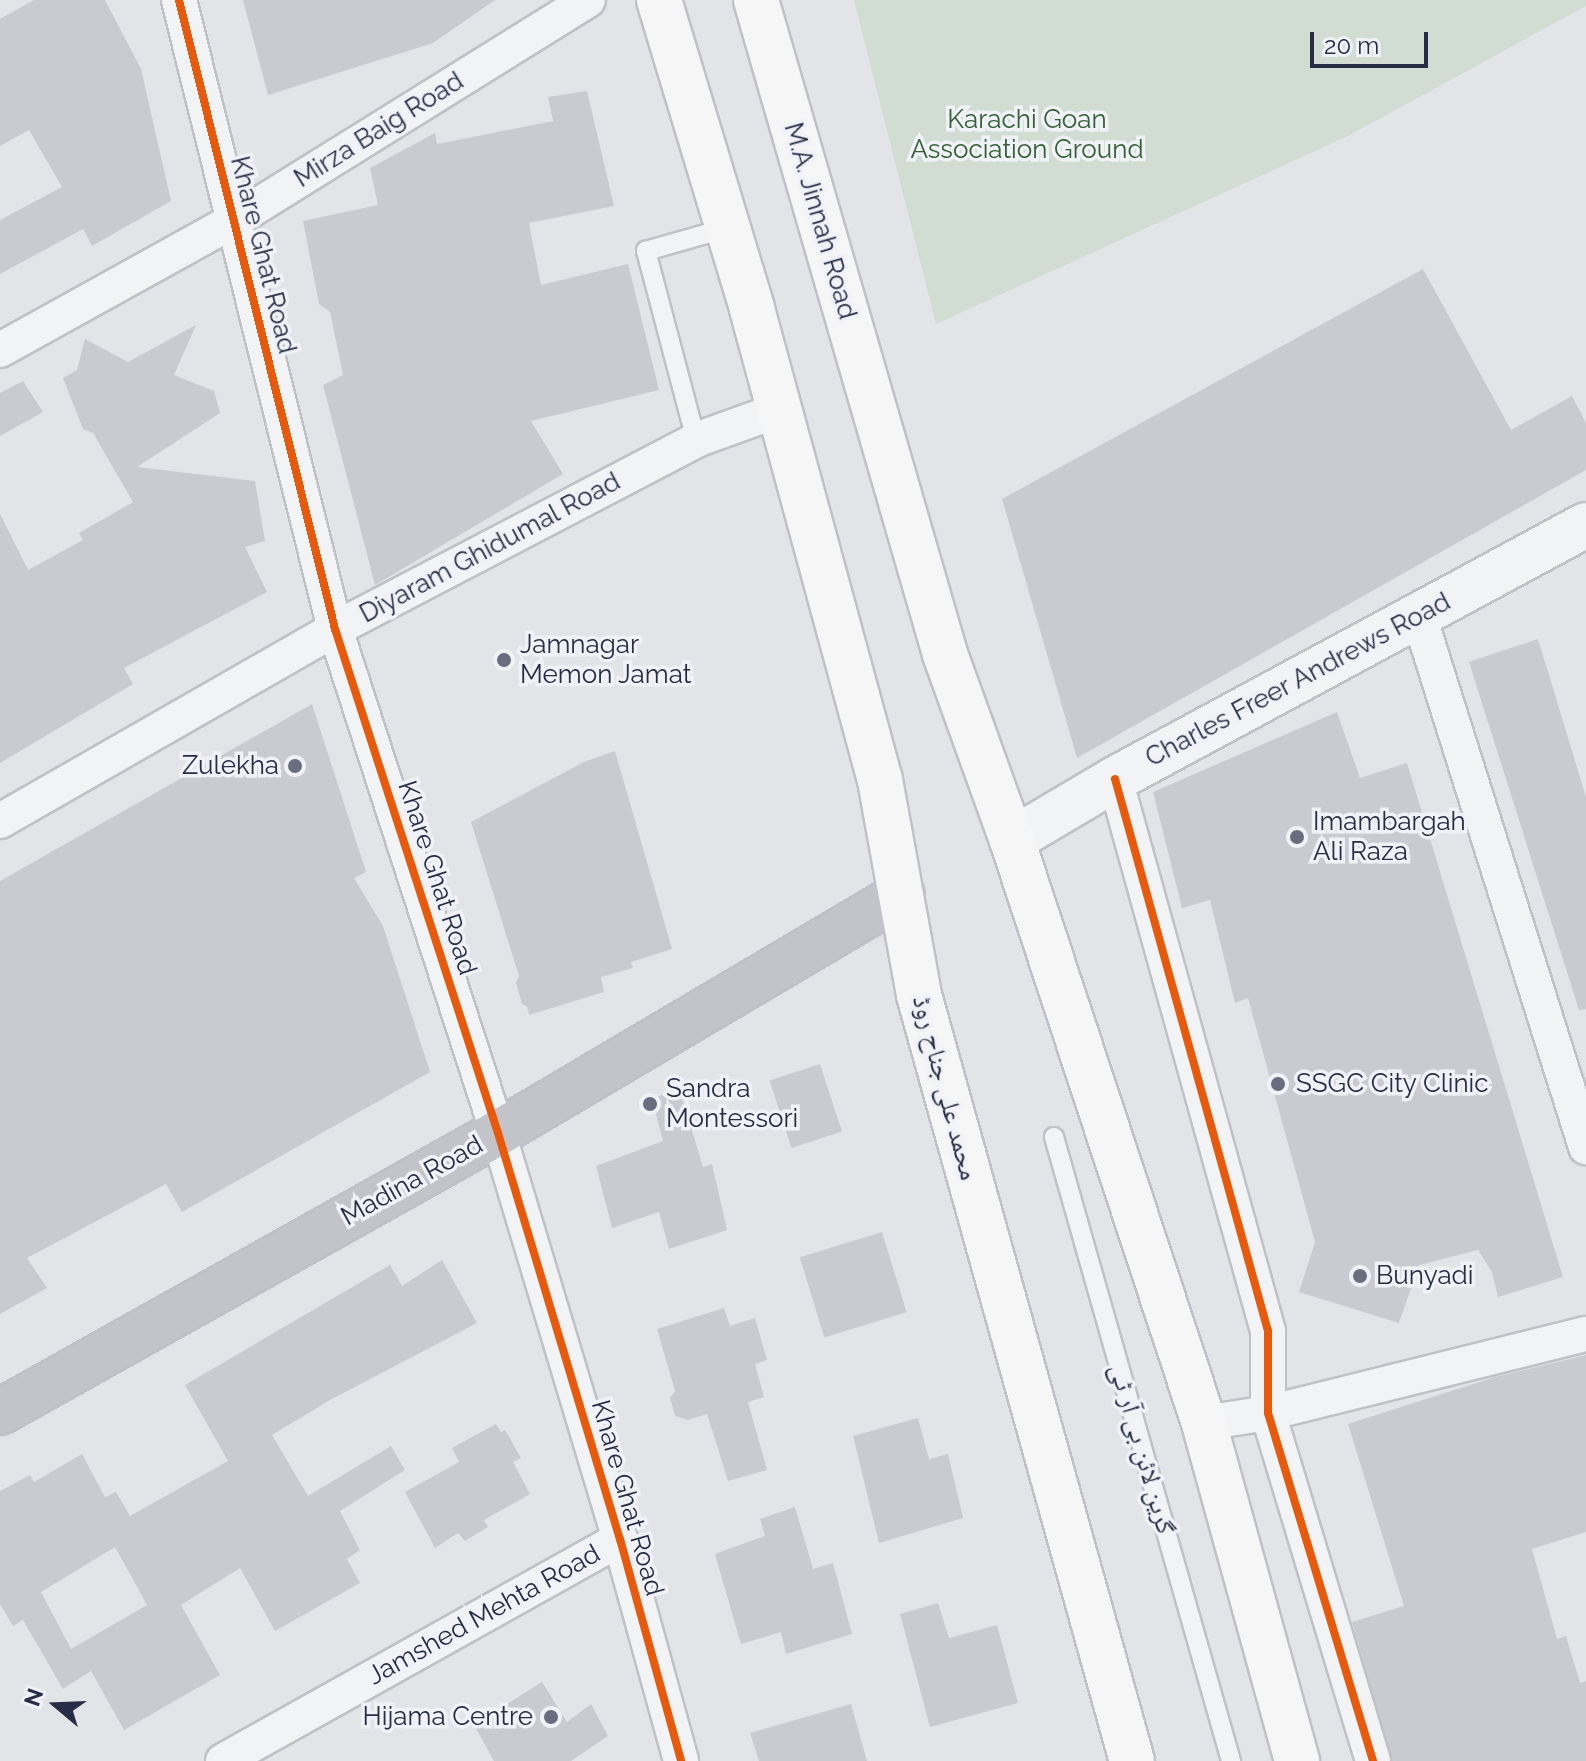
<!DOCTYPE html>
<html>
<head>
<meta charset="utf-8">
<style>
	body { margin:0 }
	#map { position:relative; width:1586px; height:1761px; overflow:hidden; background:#e3e4e8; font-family:Raleway,"Noto Naskh Arabic",sans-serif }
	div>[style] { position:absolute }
	.green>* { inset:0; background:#d1dcd3 }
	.building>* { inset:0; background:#cacbd0; transform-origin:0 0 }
	.roads { filter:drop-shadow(2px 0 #c0c1c6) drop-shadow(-2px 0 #c0c1c6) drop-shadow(0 2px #c0c1c6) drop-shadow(0 -2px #c0c1c6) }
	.service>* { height:18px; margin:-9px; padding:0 9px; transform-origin:9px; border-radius:9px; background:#f2f3f5 }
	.minor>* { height:34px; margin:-17px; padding:0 17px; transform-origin:17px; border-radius:17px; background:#f2f3f5 }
	.tertiary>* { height:44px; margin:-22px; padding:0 22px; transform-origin:22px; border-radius:22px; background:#f2f3f5 }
	.secondary>* { height:44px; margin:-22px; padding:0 22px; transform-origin:22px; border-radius:22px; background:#c3c4ca }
	.trunk>* { height:44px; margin:-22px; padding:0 22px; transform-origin:22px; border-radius:22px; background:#f6f6f7 }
	.cycleway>* { height:8px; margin:-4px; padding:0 4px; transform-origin:4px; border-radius:4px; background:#e8590c }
	.dots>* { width:22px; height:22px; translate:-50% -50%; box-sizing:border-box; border:4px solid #f0f2f8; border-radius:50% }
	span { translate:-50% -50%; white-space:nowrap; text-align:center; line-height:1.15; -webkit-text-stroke:7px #f0f2f8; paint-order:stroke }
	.park-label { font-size:26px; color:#346133 }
	.street-label { font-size:26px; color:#272d44 }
	.poi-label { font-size:26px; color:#272d44 }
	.left { translate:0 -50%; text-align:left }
	.right { translate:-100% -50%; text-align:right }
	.north { position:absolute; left:16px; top:1665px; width:80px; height:80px; -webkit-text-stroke:6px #f0f2f8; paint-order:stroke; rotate:289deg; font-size:22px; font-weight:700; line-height:32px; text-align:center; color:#272d44 }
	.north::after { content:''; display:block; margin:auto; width:28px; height:36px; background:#272d44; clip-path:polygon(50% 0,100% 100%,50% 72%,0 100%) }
	.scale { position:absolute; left:1310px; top:32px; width:118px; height:36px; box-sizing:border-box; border:4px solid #272d44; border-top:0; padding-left:10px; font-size:24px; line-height:28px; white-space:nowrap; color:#272d44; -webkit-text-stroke:6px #f0f2f8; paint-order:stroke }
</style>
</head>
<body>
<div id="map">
	<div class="green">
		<i style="clip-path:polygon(854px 0,1586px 0,1586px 6px,1348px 136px,936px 324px)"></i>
	</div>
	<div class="building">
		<i style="clip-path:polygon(34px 0,105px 0,141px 69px,171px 201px,92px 246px,83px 229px,0 274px,0 220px,62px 187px,29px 130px,0 146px,0 19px)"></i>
		<i style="clip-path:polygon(243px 0,495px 0,433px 43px,268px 95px)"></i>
		<i style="clip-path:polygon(587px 91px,614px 206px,529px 223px,541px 285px,628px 264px,659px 390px,531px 421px,563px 474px,375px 585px,323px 385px,343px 375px,330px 312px,319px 304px,303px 221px,378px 205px,370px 168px,435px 133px,437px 144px,553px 121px,548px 97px)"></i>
		<i style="clip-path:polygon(1423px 269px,1511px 430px,1572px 396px,1586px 423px,1586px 470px,1077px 758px,1002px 499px)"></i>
		<i style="clip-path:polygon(196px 325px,174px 375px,214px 391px,220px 413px,137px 467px,255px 481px,265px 541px,245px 547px,267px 592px,124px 668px,133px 684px,0 763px,0 514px,28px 570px,83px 540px,79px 533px,133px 502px,93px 433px,83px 429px,63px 378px,77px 370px,85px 339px,128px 362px)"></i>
		<i style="clip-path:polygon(23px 381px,43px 412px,0 436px,0 393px)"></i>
		<i style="clip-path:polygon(1538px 639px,1586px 797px,1586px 1009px,1579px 1010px,1469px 662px)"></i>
		<i style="clip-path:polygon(312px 704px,366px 872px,354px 878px,383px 926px,430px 1072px,182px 1212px,166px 1184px,27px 1258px,47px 1288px,0 1314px,0 881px)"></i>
		<i style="clip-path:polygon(1337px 712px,1360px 778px,1407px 763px,1563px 1277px,1498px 1297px,1492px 1272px,1478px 1250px,1419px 1265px,1399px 1323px,1299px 1292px,1315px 1242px,1248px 998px,1235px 1003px,1210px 900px,1182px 908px,1153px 792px)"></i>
		<i style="clip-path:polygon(615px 751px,672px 949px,631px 962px,633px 968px,601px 977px,604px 992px,529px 1015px,527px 1006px,522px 1004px,516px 983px,519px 976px,471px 822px,584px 762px)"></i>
		<i style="left:820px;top:1064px;width:71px;height:53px;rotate:72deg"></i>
		<i style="clip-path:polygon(679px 1088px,703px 1167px,712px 1164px,727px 1230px,669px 1249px,659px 1212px,612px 1228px,596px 1166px,663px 1141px,652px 1099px)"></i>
		<i style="left:882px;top:1232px;width:84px;height:86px;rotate:73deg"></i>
		<i style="clip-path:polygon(evenodd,442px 1260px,477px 1323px,332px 1399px,272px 1435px,308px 1496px,391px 1446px,405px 1470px,340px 1511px,360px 1550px,347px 1559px,360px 1583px,275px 1631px,240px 1568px,181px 1605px,220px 1675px,124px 1730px,91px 1671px,63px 1689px,23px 1620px,13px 1626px,0 1604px,0 1491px,30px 1475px,34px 1482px,82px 1454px,105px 1497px,116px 1492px,130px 1516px,228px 1461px,185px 1385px,390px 1265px,402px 1286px,442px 1260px,115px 1547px,147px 1605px,71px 1649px,41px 1592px,115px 1547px)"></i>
		<i style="clip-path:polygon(724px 1308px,730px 1326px,755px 1318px,767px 1360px,755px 1364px,764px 1397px,748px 1402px,767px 1470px,728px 1481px,707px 1414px,688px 1420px,675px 1416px,670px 1398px,675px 1391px,657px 1329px)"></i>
		<i style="clip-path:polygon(1586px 1355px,1586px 1532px,1532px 1549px,1557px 1639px,1566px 1636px,1580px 1683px,1586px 1681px,1586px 1761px,1392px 1761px,1352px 1622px,1404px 1606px,1348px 1424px,1495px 1377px)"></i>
		<i style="clip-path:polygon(918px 1418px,929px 1459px,948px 1454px,963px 1518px,879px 1543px,853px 1436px)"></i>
		<i style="clip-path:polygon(496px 1424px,501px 1432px,505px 1430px,521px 1458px,513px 1462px,530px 1494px,484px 1520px,488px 1527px,465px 1541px,458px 1533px,435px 1548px,405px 1492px,459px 1462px,452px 1448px)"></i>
		<i style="clip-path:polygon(795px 1507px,813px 1569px,833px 1563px,852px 1634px,786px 1654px,781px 1632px,741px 1644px,715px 1554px,765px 1536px,760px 1519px)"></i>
		<i style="clip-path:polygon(938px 1603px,949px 1638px,997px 1625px,1018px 1703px,930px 1727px,900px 1614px)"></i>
		<i style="clip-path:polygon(542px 1682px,567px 1722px,591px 1704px,608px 1736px,571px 1761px,494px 1761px,474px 1725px)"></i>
		<i style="clip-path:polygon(851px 1704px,867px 1761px,759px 1761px,750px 1733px)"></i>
	</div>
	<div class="roads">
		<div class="service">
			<i style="left:696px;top:440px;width:196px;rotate:-104.8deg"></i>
			<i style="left:646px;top:251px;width:84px;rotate:-15.9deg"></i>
			<i style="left:1054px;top:1137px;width:649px;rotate:74.16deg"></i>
		</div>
		<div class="minor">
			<i style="left:179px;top:0;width:648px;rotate:76.07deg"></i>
			<i style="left:335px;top:629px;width:530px;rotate:72.08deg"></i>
			<i style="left:498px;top:1133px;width:424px;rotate:73.3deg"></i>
			<i style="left:620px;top:1539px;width:230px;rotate:74.6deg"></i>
			<i style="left:0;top:350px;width:266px;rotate:-29deg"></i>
			<i style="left:233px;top:221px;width:418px;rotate:-31.9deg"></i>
			<i style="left:1419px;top:616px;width:557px;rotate:72.54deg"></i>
			<i style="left:1115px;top:779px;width:573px;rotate:74.51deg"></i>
			<i style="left:1268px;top:1331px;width:82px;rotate:90deg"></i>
			<i style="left:1268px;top:1413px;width:363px;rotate:73.2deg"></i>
			<i style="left:0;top:821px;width:386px;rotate:-29.8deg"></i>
			<i style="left:335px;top:629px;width:407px;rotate:-27.6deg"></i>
			<i style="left:696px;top:440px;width:88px;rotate:-19.9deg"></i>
			<i style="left:1204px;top:1423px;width:65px;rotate:-8.9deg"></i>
			<i style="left:1268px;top:1413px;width:328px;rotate:-14deg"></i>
			<i style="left:223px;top:1761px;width:455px;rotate:-29.2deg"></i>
		</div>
		<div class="tertiary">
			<i style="left:1012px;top:840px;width:120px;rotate:-30.6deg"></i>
			<i style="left:1115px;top:779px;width:535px;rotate:-28.34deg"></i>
		</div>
		<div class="secondary">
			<i style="left:0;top:1412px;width:571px;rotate:-29.26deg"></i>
			<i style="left:498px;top:1133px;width:469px;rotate:-30.6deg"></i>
		</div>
		<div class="trunk">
			<i style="left:659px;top:0;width:323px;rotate:73.2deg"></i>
			<i style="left:752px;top:309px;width:488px;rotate:74.8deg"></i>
			<i style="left:880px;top:780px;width:219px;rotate:79.7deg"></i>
			<i style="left:919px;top:995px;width:795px;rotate:74.46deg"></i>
			<i style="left:756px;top:0;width:681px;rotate:73.88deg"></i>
			<i style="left:945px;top:654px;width:198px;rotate:70.2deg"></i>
			<i style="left:1012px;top:840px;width:614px;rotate:71.77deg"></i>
			<i style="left:1204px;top:1423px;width:351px;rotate:74.6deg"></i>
		</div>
	</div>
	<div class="cycleway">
		<i style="left:179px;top:0;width:648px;rotate:76.07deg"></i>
		<i style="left:335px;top:629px;width:530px;rotate:72.08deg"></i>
		<i style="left:498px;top:1133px;width:424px;rotate:73.3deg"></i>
		<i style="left:620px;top:1539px;width:230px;rotate:74.6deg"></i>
		<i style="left:1115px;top:779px;width:573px;rotate:74.51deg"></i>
		<i style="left:1268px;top:1331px;width:82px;rotate:90deg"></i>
		<i style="left:1268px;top:1413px;width:363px;rotate:73.2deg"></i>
	</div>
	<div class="dots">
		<i style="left:504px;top:660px;background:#696d7d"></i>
		<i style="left:295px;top:766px;background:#696d7d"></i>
		<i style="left:1297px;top:837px;background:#696d7d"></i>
		<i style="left:1278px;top:1084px;background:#696d7d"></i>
		<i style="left:650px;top:1104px;background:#696d7d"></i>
		<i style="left:1360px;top:1276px;background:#696d7d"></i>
		<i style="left:551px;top:1717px;background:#696d7d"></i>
	</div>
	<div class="park-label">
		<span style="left:1027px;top:135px">Karachi Goan<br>Association Ground</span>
	</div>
	<div class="street-label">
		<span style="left:379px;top:130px;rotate:-32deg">Mirza Baig Road</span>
		<span style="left:820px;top:221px;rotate:74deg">M.A. Jinnah Road</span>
		<span style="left:263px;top:255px;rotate:76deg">Khare Ghat Road</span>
		<span style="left:490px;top:548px;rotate:-28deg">Diyaram Ghidumal Road</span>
		<span style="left:1298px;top:680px;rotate:-28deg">Charles Freer Andrews Road</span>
		<span style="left:437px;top:878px;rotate:72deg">Khare Ghat Road</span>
		<span style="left:945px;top:1088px;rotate:75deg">محمد علی جناح روڈ</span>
		<span style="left:412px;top:1181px;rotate:-29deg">Madina Road</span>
		<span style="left:1142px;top:1449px;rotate:74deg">گرین لائن بی آر ٹی</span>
		<span style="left:627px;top:1498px;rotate:74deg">Khare Ghat Road</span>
		<span style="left:484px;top:1615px;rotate:-29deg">Jamshed Mehta Road</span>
	</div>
	<div class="poi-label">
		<span class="left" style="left:520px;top:660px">Jamnagar<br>Memon Jamat</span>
		<span class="right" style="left:279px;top:766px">Zulekha</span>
		<span class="left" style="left:1313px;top:837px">Imambargah<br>Ali Raza</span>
		<span class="left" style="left:1296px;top:1084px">SSGC City Clinic</span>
		<span class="left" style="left:666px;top:1104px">Sandra<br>Montessori</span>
		<span class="left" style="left:1376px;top:1276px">Bunyadi</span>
		<span class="right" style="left:533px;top:1717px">Hijama Centre</span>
	</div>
	<div class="north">N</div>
	<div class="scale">20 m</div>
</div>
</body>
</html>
